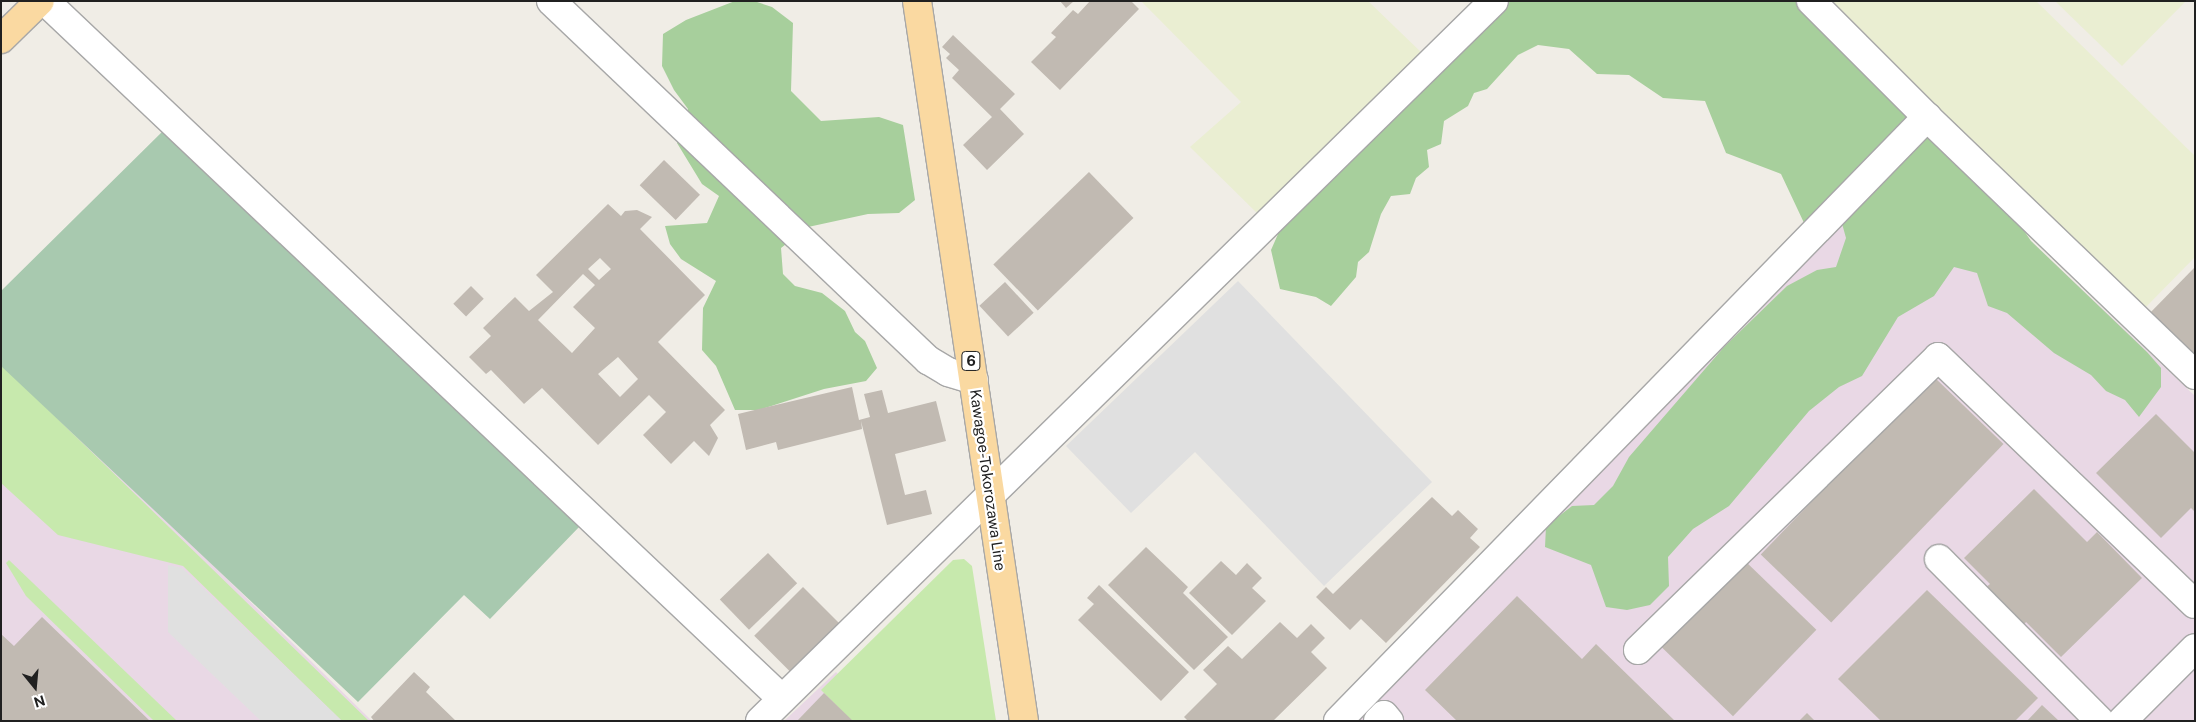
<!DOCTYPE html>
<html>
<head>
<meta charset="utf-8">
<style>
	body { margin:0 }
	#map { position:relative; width:2196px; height:722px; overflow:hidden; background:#f0ede6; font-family:"Public Sans",sans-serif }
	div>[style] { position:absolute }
	.industrial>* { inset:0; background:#e9d8e5 }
	.farmland>* { inset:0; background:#eaeed2 }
	.grass>* { inset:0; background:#c7e9ad }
	.forest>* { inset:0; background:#a7cf9c }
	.cemetery>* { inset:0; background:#a8c9af }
	.parking>* { inset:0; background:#e0e0e0 }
	.building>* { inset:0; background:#c1bab2; transform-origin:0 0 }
	.roads { filter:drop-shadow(1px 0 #a7a7a7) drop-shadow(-1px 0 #a7a7a7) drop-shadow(0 1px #a7a7a7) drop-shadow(0 -1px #a7a7a7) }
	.minor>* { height:28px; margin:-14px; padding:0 14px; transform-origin:14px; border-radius:14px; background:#fff }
	.major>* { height:28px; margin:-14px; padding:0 14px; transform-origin:14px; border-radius:14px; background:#fad9a1 }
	span { translate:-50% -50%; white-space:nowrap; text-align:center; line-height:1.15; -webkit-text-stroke:4.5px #fff; paint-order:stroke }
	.shield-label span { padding:1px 4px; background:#fff; border:1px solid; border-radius:4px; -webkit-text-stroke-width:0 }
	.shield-label { font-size:14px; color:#202020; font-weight:700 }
	.street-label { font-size:15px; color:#202020 }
	.frame { position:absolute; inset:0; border:2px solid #202020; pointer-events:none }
	.north { position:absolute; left:10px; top:662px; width:50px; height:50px; -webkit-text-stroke:4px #fff; paint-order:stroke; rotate:163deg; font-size:14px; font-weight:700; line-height:20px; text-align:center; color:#202020 }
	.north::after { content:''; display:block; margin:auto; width:18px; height:22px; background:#202020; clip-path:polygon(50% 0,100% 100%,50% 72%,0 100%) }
</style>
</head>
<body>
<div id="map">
	<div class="industrial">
		<i style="clip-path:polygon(1924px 140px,2195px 396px,2195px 721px,1355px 721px)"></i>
		<i style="clip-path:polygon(1px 357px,372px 721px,1px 721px)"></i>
		<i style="clip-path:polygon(836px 672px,883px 721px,784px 721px)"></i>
	</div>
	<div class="farmland">
		<i style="clip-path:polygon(1141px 1px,1368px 1px,1424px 55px,1262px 218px,1190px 147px,1241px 102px)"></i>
		<i style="clip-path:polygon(1828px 1px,2036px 1px,2195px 156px,2195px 257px,2143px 310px)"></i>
		<i style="clip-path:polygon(2055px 1px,2186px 1px,2122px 66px)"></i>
	</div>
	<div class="grass">
		<i style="clip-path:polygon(1px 364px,369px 721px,342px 721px,183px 566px,58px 535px,1px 483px)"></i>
		<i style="clip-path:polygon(964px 559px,972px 566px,996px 721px,852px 721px,821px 690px,953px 560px)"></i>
		<i style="clip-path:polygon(9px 560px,177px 721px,154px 721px,26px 596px,6px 563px)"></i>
	</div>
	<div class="forest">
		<i style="clip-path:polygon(735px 1px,754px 1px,772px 7px,793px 23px,791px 91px,821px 121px,879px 117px,903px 125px,915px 200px,899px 213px,868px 214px,808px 227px,781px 248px,783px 274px,795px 286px,822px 293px,845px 311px,855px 332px,865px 341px,877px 368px,866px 381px,824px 389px,759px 410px,735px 410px,716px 366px,702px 350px,703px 308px,716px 281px,681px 259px,670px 244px,665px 226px,707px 223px,719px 196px,702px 184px,677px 143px,688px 109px,674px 90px,662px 66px,663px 34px,686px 20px)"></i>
		<i style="clip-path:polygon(1510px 1px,1797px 1px,1831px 39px,1873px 75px,1895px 106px,1980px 177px,2010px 210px,2031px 241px,2147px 352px,2161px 368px,2161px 387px,2139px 417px,2125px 400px,2106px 391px,2091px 375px,2054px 353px,2007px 313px,1988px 306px,1977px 273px,1954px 267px,1934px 296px,1898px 317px,1862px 376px,1839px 387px,1809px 411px,1729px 506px,1693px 529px,1668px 557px,1669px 586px,1650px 605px,1627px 610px,1606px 607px,1591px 565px,1545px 547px,1546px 526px,1572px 506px,1594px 505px,1613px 486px,1629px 457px,1724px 347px,1787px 286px,1817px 270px,1836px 267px,1846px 238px,1841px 220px,1805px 225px,1781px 174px,1726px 153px,1705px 101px,1663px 98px,1629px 75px,1597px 74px,1569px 49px,1538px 45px,1518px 55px,1487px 89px,1474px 93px,1468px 106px,1444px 121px,1441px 144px,1427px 150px,1429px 167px,1416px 178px,1410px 194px,1391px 196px,1381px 214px,1369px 252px,1358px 262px,1356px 277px,1331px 306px,1316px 297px,1280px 289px,1271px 250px,1282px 225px,1477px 30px,1500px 16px)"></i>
	</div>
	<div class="cemetery">
		<i style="clip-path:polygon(164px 130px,580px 526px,490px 619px,464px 595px,358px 702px,1px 366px,1px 291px)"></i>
	</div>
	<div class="parking">
		<i style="clip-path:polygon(1238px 281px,1432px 482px,1324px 586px,1195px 452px,1131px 513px,1066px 446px)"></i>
		<i style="clip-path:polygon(168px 565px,182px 568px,342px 721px,261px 721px,168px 632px)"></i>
	</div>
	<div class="building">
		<i style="clip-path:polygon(1060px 1px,1074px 1px,1066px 8px)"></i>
		<i style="clip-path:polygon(1090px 1px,1131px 1px,1139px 9px,1060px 90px,1031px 62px,1056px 37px,1051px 33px,1073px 10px,1078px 14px)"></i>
		<i style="clip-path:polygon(953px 35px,1015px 94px,1000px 109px,1024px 134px,987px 170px,963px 145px,992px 117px,952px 78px,959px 70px,946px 58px,950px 54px,942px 47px)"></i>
		<i style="left:664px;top:160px;width:50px;height:35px;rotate:44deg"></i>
		<i style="left:1089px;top:172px;width:64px;height:133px;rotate:46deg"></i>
		<i style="clip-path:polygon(evenodd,608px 204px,621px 216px,625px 211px,637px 210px,652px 217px,640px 229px,705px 295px,658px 342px,725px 410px,710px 425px,718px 438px,709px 456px,694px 441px,671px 464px,643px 435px,666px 412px,649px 395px,598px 445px,542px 388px,524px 404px,491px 370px,486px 374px,469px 357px,491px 336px,483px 328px,515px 297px,529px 311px,553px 292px,536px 275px,608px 204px,600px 258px,611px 269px,599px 280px,588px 269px,600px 258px,608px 204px,583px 274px,595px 285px,573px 307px,595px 328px,572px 353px,538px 320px,583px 274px,608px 204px,618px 357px,638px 379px,620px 397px,598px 374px,618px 357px)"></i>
		<i style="clip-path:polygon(2195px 267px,2195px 363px,2147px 316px)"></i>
		<i style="left:1005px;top:282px;width:42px;height:35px;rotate:47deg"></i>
		<i style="left:471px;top:286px;width:18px;height:25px;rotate:45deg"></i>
		<i style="left:1933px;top:376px;width:98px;height:248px;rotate:44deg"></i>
		<i style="clip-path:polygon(852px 387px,859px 420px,870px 417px,864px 394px,882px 390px,888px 413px,936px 401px,946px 441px,895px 454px,905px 495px,926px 490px,932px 514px,887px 525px,861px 421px,862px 429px,778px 450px,776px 442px,746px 450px,738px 414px)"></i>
		<i style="clip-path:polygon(2156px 414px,2195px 453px,2195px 512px,2191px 508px,2161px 538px,2096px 473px)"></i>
		<i style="clip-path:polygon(2034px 489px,2087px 542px,2097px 532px,2142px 578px,2061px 657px,2026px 622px,2023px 626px,1985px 588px,1990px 584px,1964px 558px)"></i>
		<i style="clip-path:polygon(1432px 497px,1452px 516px,1458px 510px,1478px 529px,1470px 538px,1480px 547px,1386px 643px,1361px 619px,1350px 630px,1316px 597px,1326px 587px,1333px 594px)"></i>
		<i style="clip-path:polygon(1146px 547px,1188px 587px,1183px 593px,1228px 637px,1194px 670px,1108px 585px)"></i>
		<i style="left:768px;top:553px;width:42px;height:67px;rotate:46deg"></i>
		<i style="left:1743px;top:559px;width:102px;height:120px;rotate:44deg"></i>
		<i style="clip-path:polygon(1221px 561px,1236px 575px,1247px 563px,1262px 578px,1252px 588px,1266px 601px,1232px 635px,1189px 593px)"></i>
		<i style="clip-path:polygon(1099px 585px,1189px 672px,1161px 701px,1078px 620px,1094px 604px,1087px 598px)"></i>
		<i style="left:803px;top:587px;width:52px;height:69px;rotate:45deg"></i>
		<i style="clip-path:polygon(1927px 590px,2038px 698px,2015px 721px,1881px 721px,1838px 679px)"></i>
		<i style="clip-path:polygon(1517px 596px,1582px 659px,1596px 644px,1675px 721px,1457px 721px,1425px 690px)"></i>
		<i style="clip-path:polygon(42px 617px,150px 721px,1px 721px,1px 634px,14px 646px)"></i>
		<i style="clip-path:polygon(1280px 622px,1297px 638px,1311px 624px,1325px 638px,1311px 652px,1327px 668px,1273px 721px,1188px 721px,1184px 717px,1217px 684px,1203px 670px,1228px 646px,1242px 659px)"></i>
		<i style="clip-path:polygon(414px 672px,430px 687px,426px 692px,456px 721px,374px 721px,371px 717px)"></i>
		<i style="clip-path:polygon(824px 693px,853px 721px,797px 721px)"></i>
		<i style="clip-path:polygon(2042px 705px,2059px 721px,2027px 721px)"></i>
		<i style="clip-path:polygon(1807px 713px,1815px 721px,1799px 721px)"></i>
	</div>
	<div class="roads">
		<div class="minor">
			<i style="left:45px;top:1px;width:1015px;rotate:43.44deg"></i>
			<i style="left:551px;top:1px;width:521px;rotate:43.6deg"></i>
			<i style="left:928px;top:360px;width:23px;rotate:31deg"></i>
			<i style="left:948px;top:372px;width:27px;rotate:17deg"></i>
			<i style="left:1811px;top:1px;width:164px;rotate:45deg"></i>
			<i style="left:1939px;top:559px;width:228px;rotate:45.2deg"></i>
			<i style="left:1638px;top:650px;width:419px;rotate:-44.3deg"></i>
			<i style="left:1938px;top:357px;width:356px;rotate:43.9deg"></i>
			<i style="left:760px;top:721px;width:1028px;rotate:-44.45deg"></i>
			<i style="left:1338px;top:721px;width:844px;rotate:-45.72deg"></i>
			<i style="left:1927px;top:117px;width:372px;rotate:43.9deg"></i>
			<i style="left:1378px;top:721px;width:8px;rotate:-45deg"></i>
			<i style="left:1384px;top:715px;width:8px;rotate:50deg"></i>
			<i style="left:2122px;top:721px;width:103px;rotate:-45deg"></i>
		</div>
		<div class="major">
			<i style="left:917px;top:1px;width:728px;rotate:81.55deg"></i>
			<i style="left:1px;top:39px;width:54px;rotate:-44.3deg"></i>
		</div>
	</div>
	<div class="shield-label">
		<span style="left:971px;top:361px">6</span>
	</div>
	<div class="street-label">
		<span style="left:988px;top:480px;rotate:82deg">Kawagoe-Tokorozawa Line</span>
	</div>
	<div class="frame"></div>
	<div class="north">N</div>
</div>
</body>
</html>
